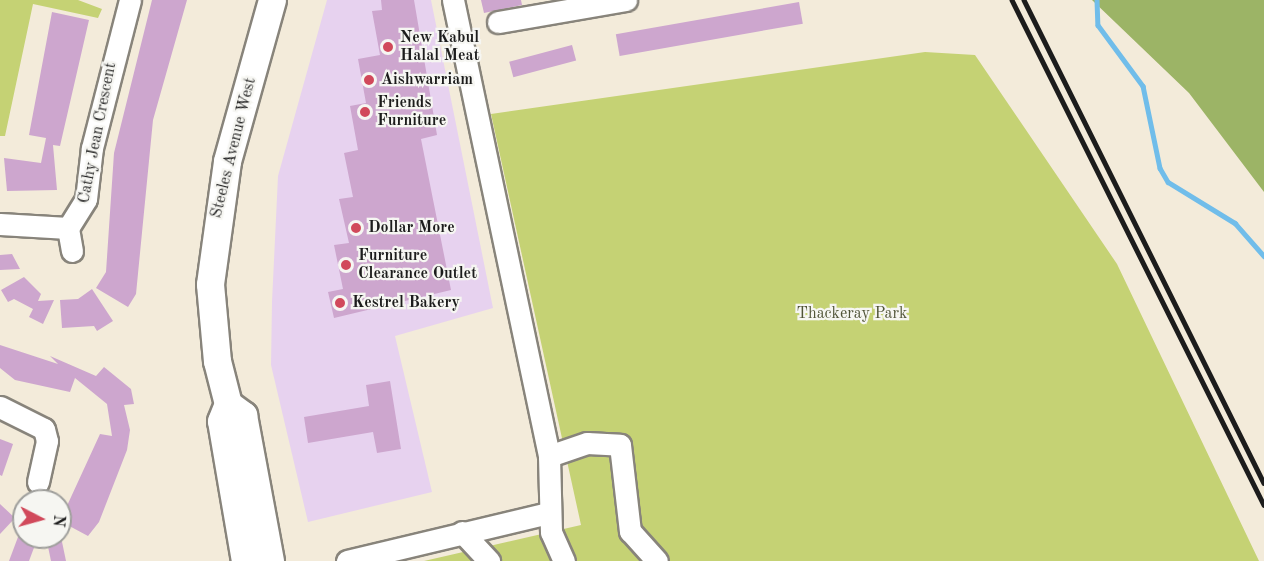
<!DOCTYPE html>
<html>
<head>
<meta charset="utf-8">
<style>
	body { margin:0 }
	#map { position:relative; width:1264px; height:561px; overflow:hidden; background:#f3ebda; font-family:"Old Standard TT",serif }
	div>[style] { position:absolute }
	.built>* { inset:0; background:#e7d2ef }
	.green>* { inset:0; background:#c5d274 }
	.forest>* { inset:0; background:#9cb466 }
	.stream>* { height:4.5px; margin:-2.25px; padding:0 2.25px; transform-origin:2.25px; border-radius:2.25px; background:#70bdea }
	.building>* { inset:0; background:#cda6ce; transform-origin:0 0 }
	.roads { filter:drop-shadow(2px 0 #88847b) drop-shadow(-2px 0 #88847b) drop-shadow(0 2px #88847b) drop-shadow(0 -2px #88847b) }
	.minor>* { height:21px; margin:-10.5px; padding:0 10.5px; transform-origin:10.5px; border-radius:10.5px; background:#fff }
	.major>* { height:27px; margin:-13.5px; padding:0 13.5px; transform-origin:13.5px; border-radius:13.5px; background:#fff }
	.rail>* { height:4.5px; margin:-2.25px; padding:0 2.25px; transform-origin:2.25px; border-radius:2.25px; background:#1c1c1c }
	.dots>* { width:16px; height:16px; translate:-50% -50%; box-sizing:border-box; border:3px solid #f6f6f2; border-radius:50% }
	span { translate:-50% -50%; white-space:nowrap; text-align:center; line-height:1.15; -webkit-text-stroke:4.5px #f6f6f2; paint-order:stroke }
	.poi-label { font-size:16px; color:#1c1c1c; font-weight:700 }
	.left { translate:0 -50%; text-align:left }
	.street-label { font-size:16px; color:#1c1c1c }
	.park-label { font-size:16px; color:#4f5336 }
	.north { position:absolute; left:12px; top:489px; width:60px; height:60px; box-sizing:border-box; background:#f6f6f2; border:2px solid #9f9f9c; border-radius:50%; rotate:96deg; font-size:16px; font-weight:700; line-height:24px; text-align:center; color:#1c1c1c }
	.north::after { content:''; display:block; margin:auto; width:21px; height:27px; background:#d1495b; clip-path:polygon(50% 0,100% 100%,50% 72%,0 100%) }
</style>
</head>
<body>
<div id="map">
	<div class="built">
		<i style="clip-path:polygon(327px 0,431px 0,493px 308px,395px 336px,432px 492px,308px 522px,271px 365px,272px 302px,278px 176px)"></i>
	</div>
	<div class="green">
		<i style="clip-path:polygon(0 0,78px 0,102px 9px,98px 18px,33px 4px,5px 136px,0 136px)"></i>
		<i style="clip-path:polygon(925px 52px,975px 55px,1117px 264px,1259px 561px,424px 561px,581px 525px,491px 114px)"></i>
	</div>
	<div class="forest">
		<i style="clip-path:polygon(1092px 0,1264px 0,1264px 192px,1189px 93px)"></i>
	</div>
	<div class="stream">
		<i style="left:1097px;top:0;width:25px;rotate:88deg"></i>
		<i style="left:1098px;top:25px;width:76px;rotate:53.6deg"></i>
		<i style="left:1143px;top:86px;width:84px;rotate:78.3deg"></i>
		<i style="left:1160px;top:168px;width:16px;rotate:60deg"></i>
		<i style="left:1168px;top:182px;width:79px;rotate:31.5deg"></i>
		<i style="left:1235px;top:223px;width:44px;rotate:48.7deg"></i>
	</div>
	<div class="building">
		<i style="clip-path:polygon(152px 0,187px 0,153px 120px,136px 294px,128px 307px,96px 288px,106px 272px,114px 153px)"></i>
		<i style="clip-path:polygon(381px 0,414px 0,437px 135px,421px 139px,451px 290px,334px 318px,328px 292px,343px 289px,334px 245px,349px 243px,339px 199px,353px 197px,344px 153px,358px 150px,350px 106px,366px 103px,358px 59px,380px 55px,372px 11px,382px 10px)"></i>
		<i style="clip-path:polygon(481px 0,521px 0,522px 5px,484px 13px)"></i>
		<i style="left:799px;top:2px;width:22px;height:186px;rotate:80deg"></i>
		<i style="clip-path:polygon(52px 12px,89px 20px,60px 146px,53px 145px,57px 190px,7px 191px,4px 158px,41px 163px,46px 138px,29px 135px)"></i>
		<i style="left:572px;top:45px;width:16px;height:65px;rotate:75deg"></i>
		<i style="clip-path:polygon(12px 254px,20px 269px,0 270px,0 255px)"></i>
		<i style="clip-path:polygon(24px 277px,41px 294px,38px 301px,54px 300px,43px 324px,29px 317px,33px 309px,14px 299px,8px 302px,1px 290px)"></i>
		<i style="clip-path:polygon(92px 289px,113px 321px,97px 331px,94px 326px,62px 328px,60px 300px,78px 299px)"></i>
		<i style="clip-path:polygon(0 345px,58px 364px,50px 356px,96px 376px,104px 367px,131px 389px,134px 404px,124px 405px,130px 430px,127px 450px,99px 522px,88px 536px,60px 521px,100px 434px,112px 436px,107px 404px,75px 378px,70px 392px,15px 380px,0 368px)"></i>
		<i style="clip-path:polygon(390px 381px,401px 449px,377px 453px,373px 432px,308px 443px,304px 417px,369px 406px,366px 385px)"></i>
		<i style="clip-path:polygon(0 439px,13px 444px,2px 476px,0 475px)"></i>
		<i style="clip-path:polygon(0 504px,15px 518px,0 534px)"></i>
		<i style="clip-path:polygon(18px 537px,38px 537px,29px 561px,9px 561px)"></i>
		<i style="clip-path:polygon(46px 537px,61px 537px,66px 561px,51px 561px)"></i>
	</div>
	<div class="roads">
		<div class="minor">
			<i style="left:453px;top:0;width:466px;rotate:78.1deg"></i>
			<i style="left:549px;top:456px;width:76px;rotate:88.5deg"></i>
			<i style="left:551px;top:532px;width:32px;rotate:66deg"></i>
			<i style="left:498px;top:22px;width:130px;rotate:-9.8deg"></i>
			<i style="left:0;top:224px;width:68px;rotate:3.4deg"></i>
			<i style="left:72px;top:251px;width:23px;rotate:-100deg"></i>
			<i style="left:68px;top:228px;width:34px;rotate:-58deg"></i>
			<i style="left:86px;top:199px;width:51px;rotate:-83.3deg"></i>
			<i style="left:92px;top:148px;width:153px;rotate:-75.6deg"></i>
			<i style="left:0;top:407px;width:49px;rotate:26.6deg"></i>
			<i style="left:44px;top:429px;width:12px;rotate:76deg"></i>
			<i style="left:47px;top:441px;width:42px;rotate:102.4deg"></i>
			<i style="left:549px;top:456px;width:40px;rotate:-18.9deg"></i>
			<i style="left:587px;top:443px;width:33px;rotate:3deg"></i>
			<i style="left:620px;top:445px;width:87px;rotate:83.4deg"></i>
			<i style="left:630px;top:531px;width:40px;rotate:48deg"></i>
			<i style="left:462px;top:532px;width:40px;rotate:47deg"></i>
			<i style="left:347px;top:561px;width:208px;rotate:-13.4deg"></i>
		</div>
		<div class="major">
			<i style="left:228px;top:404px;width:19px;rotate:36deg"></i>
			<i style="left:243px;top:415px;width:148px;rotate:79.5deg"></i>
			<i style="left:245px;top:561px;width:142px;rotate:-99.7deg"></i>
			<i style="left:221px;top:421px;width:18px;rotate:-68deg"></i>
			<i style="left:228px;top:404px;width:44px;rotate:-104.3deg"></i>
			<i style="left:217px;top:361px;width:77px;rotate:-95.2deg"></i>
			<i style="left:210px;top:284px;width:124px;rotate:-82.1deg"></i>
			<i style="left:227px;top:161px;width:167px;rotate:-74.4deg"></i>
		</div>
	</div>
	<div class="rail">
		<i style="left:1012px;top:0;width:564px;rotate:63.48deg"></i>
		<i style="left:1024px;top:0;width:539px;rotate:63.58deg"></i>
	</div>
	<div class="dots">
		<i style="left:388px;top:47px;background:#d1495b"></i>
		<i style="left:369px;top:80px;background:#d1495b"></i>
		<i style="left:365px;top:112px;background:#d1495b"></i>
		<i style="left:356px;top:228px;background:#d1495b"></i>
		<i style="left:346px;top:265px;background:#d1495b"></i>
		<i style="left:340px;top:303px;background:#d1495b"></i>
	</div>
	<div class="poi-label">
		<span class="left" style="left:400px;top:47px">New Kabul<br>Halal Meat</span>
		<span class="left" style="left:381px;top:80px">Aishwarriam</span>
		<span class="left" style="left:377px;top:112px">Friends<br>Furniture</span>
		<span class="left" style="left:368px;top:228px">Dollar More</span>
		<span class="left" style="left:358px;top:265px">Furniture<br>Clearance Outlet</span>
		<span class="left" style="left:352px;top:303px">Kestrel Bakery</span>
	</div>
	<div class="street-label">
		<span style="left:98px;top:133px;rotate:-79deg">Cathy Jean Crescent</span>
		<span style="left:234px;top:148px;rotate:-76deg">Steeles Avenue West</span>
	</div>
	<div class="park-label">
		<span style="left:852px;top:314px">Thackeray Park</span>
	</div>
	<div class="north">N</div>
</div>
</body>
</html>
